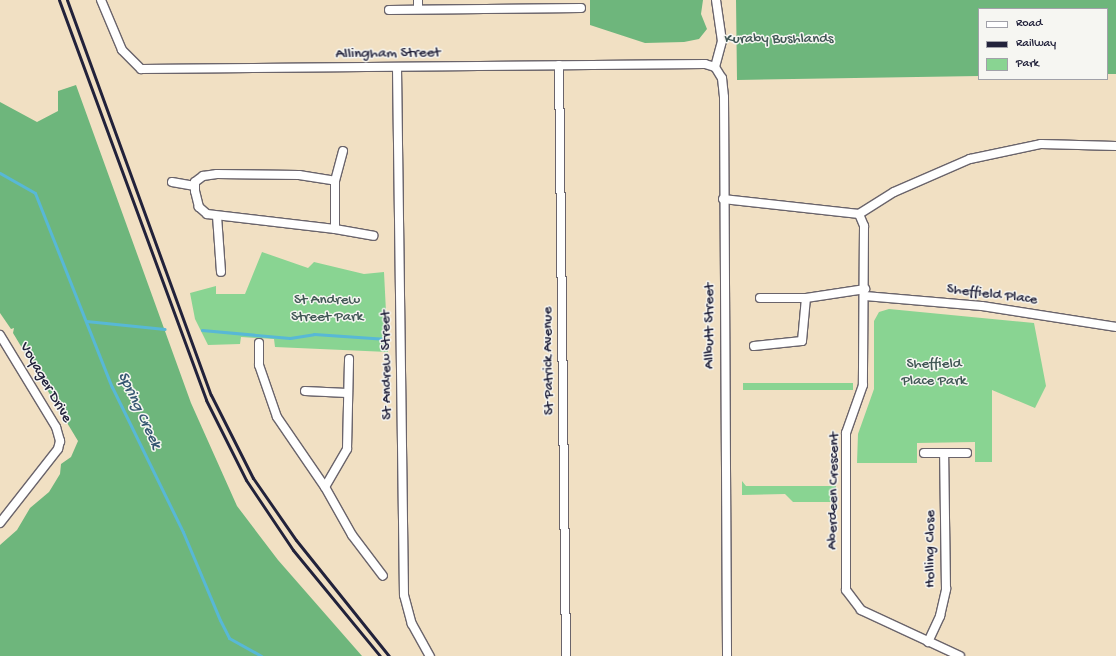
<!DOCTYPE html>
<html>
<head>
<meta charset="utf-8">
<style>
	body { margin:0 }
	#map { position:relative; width:1116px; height:656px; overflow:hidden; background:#f1e0c3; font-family:"Gochi Hand",sans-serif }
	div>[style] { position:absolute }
	.green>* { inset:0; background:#89d492; transform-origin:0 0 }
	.forest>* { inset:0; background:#6eb67c }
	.stream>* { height:3px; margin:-1.5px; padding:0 1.5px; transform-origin:1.5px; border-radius:1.5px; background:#58b8d6 }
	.roads { filter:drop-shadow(1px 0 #6a646b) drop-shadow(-1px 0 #6a646b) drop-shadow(0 1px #6a646b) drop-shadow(0 -1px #6a646b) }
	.street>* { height:8px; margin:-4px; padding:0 4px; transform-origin:4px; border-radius:4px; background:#fff }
	.rail>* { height:3px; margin:-1.5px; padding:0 1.5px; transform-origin:1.5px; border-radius:1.5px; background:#22223b }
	span { translate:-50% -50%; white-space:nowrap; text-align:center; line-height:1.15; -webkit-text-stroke:3px #f6f6f2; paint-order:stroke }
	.park-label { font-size:15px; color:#415755 }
	.street-label { font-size:15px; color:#22223b }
	.water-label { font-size:16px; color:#355671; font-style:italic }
	.legend { position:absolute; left:978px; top:8px; width:130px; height:72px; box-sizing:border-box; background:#f6f6f2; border:1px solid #a1a1a9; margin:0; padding:5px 7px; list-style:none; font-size:12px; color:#22223b }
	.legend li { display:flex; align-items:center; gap:8px; height:20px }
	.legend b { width:20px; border:1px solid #a1a1a9 }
</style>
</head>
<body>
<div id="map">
	<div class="green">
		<i style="clip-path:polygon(262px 252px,308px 268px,314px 262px,364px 274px,384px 272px,388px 352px,275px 347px,274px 339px,241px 337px,240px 344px,208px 345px,195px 319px,190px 293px,216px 286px,216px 294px,245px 294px)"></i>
		<i style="clip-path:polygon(889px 309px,1034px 323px,1046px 386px,1035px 408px,992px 390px,992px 462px,975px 462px,975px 442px,917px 443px,917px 463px,857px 463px,858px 434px,874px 389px,874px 321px,879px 312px)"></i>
		<i style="left:743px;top:383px;width:110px;height:7px"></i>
		<i style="clip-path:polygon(742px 481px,746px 486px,836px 486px,835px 502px,793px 502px,785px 494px,742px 495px)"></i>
	</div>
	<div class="forest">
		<i style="clip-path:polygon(590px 0,703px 0,701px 14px,707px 29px,699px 39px,684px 42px,645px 43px,590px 25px)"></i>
		<i style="clip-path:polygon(736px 0,1116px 0,1116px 74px,1107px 74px,1107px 9px,979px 9px,979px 76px,737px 80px)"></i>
		<i style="clip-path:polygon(76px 85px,191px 403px,237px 506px,278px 560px,362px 656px,0 656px,0 545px,17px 530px,30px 508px,49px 492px,60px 474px,61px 464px,71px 457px,78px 441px,13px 333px,14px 328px,11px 329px,0 313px,0 102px,37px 122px,58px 111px,58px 91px)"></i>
	</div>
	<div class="stream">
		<i style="left:0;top:173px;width:40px;rotate:29.7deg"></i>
		<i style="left:35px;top:193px;width:209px;rotate:68.4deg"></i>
		<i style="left:112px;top:387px;width:161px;rotate:63.9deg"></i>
		<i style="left:183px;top:532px;width:95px;rotate:67.2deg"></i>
		<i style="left:220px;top:620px;width:20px;rotate:63deg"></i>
		<i style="left:229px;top:638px;width:37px;rotate:29deg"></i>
		<i style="left:86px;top:321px;width:79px;rotate:5.8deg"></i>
		<i style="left:202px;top:330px;width:88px;rotate:5.2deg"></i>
		<i style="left:290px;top:338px;width:24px;rotate:-9deg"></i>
		<i style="left:314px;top:334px;width:73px;rotate:3.9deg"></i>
	</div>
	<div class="roads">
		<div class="street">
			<i style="left:101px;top:0;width:54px;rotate:67.2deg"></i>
			<i style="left:122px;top:50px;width:27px;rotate:45deg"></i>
			<i style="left:141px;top:69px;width:564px;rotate:-0.51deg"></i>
			<i style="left:705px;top:64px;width:10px;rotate:17deg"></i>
			<i style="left:418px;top:0;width:9px;rotate:90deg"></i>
			<i style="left:716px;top:0;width:41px;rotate:81.7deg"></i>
			<i style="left:722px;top:41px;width:27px;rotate:105deg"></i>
			<i style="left:715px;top:67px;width:13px;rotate:58deg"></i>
			<i style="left:722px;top:78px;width:19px;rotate:84deg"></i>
			<i style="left:724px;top:97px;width:559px;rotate:89.69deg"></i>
			<i style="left:389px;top:10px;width:192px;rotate:-0.6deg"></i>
			<i style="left:559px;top:65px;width:591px;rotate:89.32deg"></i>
			<i style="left:397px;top:68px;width:527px;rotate:89.24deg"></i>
			<i style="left:404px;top:595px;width:30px;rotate:75deg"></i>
			<i style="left:412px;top:624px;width:37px;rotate:61deg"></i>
			<i style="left:343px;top:151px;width:31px;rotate:105deg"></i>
			<i style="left:335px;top:181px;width:48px;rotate:90deg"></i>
			<i style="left:335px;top:229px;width:39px;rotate:10deg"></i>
			<i style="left:172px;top:182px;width:23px;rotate:10deg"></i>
			<i style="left:723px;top:199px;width:137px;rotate:6.3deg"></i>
			<i style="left:859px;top:214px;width:41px;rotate:-32.2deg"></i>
			<i style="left:894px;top:192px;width:83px;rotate:-23.5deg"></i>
			<i style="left:970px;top:159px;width:73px;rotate:-11.9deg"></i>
			<i style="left:1041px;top:144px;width:75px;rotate:1.5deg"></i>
			<i style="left:859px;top:214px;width:13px;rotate:67deg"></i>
			<i style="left:864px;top:226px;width:159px;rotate:90.4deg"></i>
			<i style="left:863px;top:385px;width:51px;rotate:109.5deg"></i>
			<i style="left:846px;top:433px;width:157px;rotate:90deg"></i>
			<i style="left:846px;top:590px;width:25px;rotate:53deg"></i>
			<i style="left:861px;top:610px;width:109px;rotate:24.9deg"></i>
			<i style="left:217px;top:216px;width:56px;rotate:85.9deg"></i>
			<i style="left:335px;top:229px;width:129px;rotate:-173.3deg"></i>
			<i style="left:207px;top:214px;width:11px;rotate:-139deg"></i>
			<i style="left:199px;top:207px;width:16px;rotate:-104deg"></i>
			<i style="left:195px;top:191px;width:9px;rotate:-90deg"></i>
			<i style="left:195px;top:182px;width:10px;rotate:-37deg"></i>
			<i style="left:203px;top:176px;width:14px;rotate:-8deg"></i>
			<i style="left:217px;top:174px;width:82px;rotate:0.7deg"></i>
			<i style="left:299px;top:175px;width:36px;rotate:9deg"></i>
			<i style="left:865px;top:296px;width:117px;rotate:4.9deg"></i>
			<i style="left:982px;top:306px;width:136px;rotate:8.9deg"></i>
			<i style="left:760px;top:298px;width:46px"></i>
			<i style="left:0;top:335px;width:108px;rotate:58.7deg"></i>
			<i style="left:56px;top:427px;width:15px;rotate:74deg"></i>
			<i style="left:60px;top:441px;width:8px;rotate:104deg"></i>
			<i style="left:58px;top:449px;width:94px;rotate:128.1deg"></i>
			<i style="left:259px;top:343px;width:22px;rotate:90deg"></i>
			<i style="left:259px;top:365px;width:55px;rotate:70.9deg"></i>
			<i style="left:277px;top:417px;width:85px;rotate:55.6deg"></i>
			<i style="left:325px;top:487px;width:55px;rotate:60.6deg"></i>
			<i style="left:352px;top:535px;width:51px;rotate:52.9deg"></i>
			<i style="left:754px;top:346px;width:48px;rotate:-5.9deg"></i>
			<i style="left:802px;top:341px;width:43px;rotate:-84.7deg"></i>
			<i style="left:806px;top:298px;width:60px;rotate:-8.7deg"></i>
			<i style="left:305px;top:391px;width:42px;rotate:2.7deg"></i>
			<i style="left:924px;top:453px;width:43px"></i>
			<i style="left:325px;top:487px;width:44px;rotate:-59.9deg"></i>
			<i style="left:347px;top:449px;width:90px;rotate:-88.7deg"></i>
			<i style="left:928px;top:642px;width:29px;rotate:-65deg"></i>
			<i style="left:940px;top:616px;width:28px;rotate:-77deg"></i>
			<i style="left:946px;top:589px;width:136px;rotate:-90.8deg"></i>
		</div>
	</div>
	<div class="rail">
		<i style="left:59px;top:0;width:426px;rotate:69.8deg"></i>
		<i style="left:206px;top:400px;width:89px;rotate:63.4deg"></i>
		<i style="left:246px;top:480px;width:84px;rotate:56.1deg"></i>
		<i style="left:293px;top:550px;width:137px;rotate:50.6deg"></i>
		<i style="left:67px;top:0;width:420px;rotate:70deg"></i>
		<i style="left:211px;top:395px;width:93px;rotate:63.2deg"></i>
		<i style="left:253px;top:478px;width:75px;rotate:55.3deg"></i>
		<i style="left:296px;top:540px;width:149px;rotate:51.3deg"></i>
	</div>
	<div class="park-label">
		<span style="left:779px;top:40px">Kuraby Bushlands</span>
		<span style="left:327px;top:309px">St Andrew<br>Street Park</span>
		<span style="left:934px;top:373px">Sheffield<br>Place Park</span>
	</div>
	<div class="street-label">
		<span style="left:388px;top:54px;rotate:-1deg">Allingham Street</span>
		<span style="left:992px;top:295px;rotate:7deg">Sheffield Place</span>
		<span style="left:710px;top:326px;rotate:-90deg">Allbutt Street</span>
		<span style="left:549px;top:361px;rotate:-91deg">St Patrick Avenue</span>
		<span style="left:387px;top:365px;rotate:-91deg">St Andrew Street</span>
		<span style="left:45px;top:383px;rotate:60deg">Voyager Drive</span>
		<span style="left:834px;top:491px;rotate:-89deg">Aberdeen Crescent</span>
		<span style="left:931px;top:549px;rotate:-90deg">Holling Close</span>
	</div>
	<div class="water-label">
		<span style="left:138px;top:411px;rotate:65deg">Spring Creek</span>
	</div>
	<ul class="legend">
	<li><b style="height:5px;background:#fff"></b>Road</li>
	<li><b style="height:5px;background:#22223b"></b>Railway</li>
	<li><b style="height:11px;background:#89d492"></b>Park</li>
	</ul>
</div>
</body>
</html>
